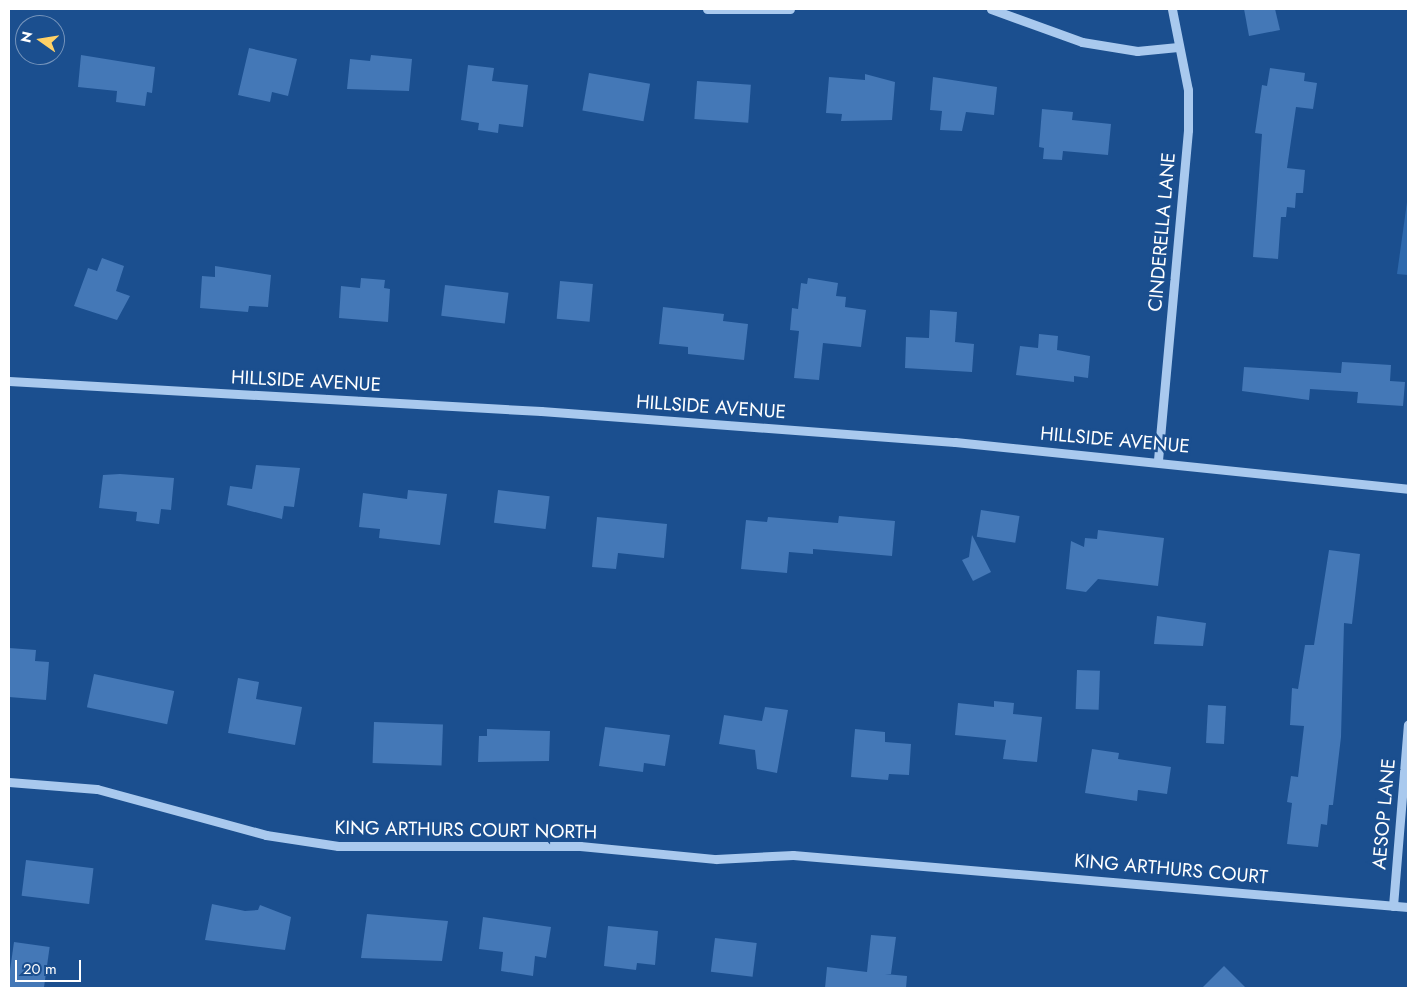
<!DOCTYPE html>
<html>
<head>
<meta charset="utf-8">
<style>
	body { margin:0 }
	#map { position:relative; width:1417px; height:997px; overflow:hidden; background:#1b4f8f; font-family:Jost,sans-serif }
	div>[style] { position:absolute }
	.green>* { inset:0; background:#2e69ad }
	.building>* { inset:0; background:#4478b7; transform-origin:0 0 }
	.minor>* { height:9px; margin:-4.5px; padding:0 4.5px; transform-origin:4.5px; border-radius:4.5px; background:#a9c9ee }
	span { translate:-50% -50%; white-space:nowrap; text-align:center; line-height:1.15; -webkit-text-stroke:5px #1b4f8f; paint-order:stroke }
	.street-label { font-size:19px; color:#fff }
	.frame { position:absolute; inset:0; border:10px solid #fff; pointer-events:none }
	.north { position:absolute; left:15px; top:15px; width:50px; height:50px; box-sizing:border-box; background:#1b4f8f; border:1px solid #7695bc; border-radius:50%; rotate:283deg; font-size:14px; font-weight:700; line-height:20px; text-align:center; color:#fff }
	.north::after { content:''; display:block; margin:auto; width:18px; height:22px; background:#ffd166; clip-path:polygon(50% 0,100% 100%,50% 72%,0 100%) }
	.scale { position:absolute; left:15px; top:960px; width:66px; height:22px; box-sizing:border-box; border:2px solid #fff; border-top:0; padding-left:6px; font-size:15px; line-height:18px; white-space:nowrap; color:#fff; -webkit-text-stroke:4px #1b4f8f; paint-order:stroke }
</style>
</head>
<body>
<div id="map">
	<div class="green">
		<i style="clip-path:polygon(1408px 195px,1408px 275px,1397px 274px)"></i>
	</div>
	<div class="building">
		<i style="clip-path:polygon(1244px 9px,1275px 9px,1280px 30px,1249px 36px)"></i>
		<i style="clip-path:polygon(249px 48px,297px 59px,288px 96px,272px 92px,270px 102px,238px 95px)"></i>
		<i style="clip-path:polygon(81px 55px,155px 67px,152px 93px,147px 92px,145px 106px,116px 102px,117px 91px,78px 87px)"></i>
		<i style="clip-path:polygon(371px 55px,412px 59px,409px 91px,347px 89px,350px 59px,370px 61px)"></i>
		<i style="clip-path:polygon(468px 65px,494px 68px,492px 81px,528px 85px,523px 127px,499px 124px,498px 133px,478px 130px,479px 123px,461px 120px)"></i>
		<i style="clip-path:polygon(1270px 68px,1305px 73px,1304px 81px,1317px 83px,1313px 109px,1296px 107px,1287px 168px,1305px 170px,1303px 193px,1296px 193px,1295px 208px,1287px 207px,1286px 217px,1281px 217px,1278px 259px,1253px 257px,1262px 134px,1255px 133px,1262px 85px,1267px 86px)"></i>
		<i style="left:589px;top:73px;width:62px;height:38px;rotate:10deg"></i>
		<i style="clip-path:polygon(865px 74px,895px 82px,892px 120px,841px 121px,842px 114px,826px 113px,829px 77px,865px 80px)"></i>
		<i style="clip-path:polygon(933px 77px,997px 87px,994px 115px,966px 112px,962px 131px,940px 130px,942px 111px,930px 110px)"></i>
		<i style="left:697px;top:81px;width:54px;height:38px;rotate:4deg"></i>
		<i style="clip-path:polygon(1042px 109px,1073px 112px,1072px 120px,1111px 124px,1108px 155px,1063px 151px,1062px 160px,1043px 159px,1044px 148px,1039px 147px)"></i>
		<i style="clip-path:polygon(102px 258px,124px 266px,116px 291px,130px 296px,117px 320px,74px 306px,88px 268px,97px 271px)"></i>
		<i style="clip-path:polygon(215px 266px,271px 275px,268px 307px,249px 306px,248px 312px,200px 308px,202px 276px,215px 277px)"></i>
		<i style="clip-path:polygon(361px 278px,385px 280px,384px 288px,390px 289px,388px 322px,339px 318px,341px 286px,360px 288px)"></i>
		<i style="clip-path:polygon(808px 278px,838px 283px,836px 296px,846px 297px,845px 307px,866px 310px,861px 347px,823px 343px,819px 380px,794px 378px,799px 331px,790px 330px,792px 308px,798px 309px,801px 283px,807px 284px)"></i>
		<i style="left:560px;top:281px;width:33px;height:38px;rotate:5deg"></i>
		<i style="left:445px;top:285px;width:64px;height:31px;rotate:7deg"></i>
		<i style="clip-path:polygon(663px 307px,724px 314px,723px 321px,748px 324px,744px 360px,688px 354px,688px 347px,659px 344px)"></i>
		<i style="clip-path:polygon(930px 310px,957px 312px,955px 342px,974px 344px,972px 372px,905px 368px,906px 337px,929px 338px)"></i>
		<i style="clip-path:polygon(1039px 334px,1058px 336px,1057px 350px,1090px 356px,1088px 378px,1074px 376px,1074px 382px,1016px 375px,1020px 346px,1038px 348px)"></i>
		<i style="clip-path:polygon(1342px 362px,1391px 365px,1390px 381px,1405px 382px,1403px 406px,1357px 403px,1358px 392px,1310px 389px,1309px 400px,1242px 391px,1244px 367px,1341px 373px)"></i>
		<i style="clip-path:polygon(256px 465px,300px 468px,294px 507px,284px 506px,282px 519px,227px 505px,230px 486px,252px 489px)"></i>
		<i style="clip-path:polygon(120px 474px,174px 478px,171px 510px,161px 509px,159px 524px,136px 521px,137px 512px,99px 508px,103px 475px)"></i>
		<i style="clip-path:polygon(408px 490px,447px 494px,440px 545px,379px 538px,380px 529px,359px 527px,363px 493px,407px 499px)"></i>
		<i style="left:498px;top:490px;width:52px;height:33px;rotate:7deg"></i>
		<i style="left:981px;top:510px;width:39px;height:27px;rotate:9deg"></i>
		<i style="clip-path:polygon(839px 516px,895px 521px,892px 556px,813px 549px,813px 554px,789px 552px,787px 573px,741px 569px,746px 520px,767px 522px,768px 517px,838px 523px)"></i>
		<i style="clip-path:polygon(597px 517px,667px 524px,664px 558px,618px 553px,616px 569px,592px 567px)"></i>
		<i style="clip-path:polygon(1098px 530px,1164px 538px,1158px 586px,1098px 579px,1086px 592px,1066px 589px,1071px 541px,1084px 547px,1085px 538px,1097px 539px)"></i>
		<i style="clip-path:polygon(972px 535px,991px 572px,973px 581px,962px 560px,969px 557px)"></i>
		<i style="clip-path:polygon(1329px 550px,1360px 554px,1352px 624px,1344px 623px,1341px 737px,1333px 805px,1329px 805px,1327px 825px,1321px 824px,1318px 847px,1287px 844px,1292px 803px,1287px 802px,1291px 776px,1298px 777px,1304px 726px,1290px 725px,1292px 688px,1298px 689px,1305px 645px,1314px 645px)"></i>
		<i style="clip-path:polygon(1157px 616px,1206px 623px,1203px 646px,1154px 644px)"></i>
		<i style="clip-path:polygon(9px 648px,36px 650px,35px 661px,49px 662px,46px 700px,9px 697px)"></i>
		<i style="left:1077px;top:670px;width:23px;height:39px;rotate:2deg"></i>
		<i style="left:94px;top:674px;width:82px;height:34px;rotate:12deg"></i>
		<i style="clip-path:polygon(238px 678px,259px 682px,256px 699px,302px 707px,295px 745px,228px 733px)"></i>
		<i style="clip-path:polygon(994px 701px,1014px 703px,1013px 714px,1042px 717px,1037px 762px,1003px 759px,1006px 740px,955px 735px,958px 703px,994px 707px)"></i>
		<i style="left:1208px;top:705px;width:18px;height:38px;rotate:3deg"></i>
		<i style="clip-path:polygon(765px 707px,788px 710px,777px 773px,757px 769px,755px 750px,719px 744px,724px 715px,762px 721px)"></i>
		<i style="left:374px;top:722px;width:69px;height:41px;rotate:2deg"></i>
		<i style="clip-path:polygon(605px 727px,670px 735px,665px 766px,644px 763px,643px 772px,599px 766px)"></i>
		<i style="clip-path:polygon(487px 729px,550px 731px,549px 761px,478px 762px,479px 736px,487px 736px)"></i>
		<i style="clip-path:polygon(855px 729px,885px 732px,885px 742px,911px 744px,909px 775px,889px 774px,888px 780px,851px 777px)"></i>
		<i style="clip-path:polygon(1092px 749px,1119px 753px,1118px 759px,1171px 767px,1167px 794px,1138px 790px,1137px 801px,1085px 793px)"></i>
		<i style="left:26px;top:860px;width:68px;height:36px;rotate:7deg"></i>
		<i style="clip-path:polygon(212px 904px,245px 911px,258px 910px,260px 905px,291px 917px,285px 950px,205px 940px)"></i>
		<i style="clip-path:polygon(367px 914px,448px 921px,442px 961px,361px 958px)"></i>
		<i style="clip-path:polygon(483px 917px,551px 927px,546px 958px,535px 956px,533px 976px,501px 971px,503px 952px,479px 949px)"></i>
		<i style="clip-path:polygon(608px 926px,658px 931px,655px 965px,637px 963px,636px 970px,604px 966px)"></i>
		<i style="clip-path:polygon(871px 935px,896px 937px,891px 974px,885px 974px,907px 976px,906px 988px,825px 988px,827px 967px,867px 972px)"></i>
		<i style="left:715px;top:938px;width:42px;height:34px;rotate:7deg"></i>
		<i style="left:14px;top:942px;width:36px;height:46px;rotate:8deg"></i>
		<i style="clip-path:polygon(1224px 966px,1246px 988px,1202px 988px)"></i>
	</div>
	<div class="minor">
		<i style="left:707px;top:9px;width:83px"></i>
		<i style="left:991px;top:9px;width:97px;rotate:19.9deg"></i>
		<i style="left:1082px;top:42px;width:56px;rotate:9.3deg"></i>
		<i style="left:1137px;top:51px;width:41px;rotate:-5.6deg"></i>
		<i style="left:9px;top:381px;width:533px;rotate:3.23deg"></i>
		<i style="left:541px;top:411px;width:415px;rotate:4.3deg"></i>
		<i style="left:955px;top:442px;width:455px;rotate:5.9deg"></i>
		<i style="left:1158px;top:460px;width:331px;rotate:-84.8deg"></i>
		<i style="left:1188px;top:130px;width:40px;rotate:-90deg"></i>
		<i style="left:1188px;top:90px;width:83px;rotate:-101.2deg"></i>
		<i style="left:9px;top:782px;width:88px;rotate:4.5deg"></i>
		<i style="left:97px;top:789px;width:175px;rotate:15.2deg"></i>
		<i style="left:266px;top:835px;width:73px;rotate:8.7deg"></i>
		<i style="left:338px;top:846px;width:242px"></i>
		<i style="left:580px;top:846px;width:137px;rotate:5.5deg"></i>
		<i style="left:716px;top:859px;width:77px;rotate:-3deg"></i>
		<i style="left:793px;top:855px;width:617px;rotate:4.83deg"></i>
		<i style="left:1393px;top:906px;width:182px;rotate:-85.3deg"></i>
	</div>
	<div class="street-label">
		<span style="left:1162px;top:232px;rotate:-85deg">CINDERELLA LANE</span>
		<span style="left:306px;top:381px;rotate:3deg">HILLSIDE AVENUE</span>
		<span style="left:711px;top:407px;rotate:4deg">HILLSIDE AVENUE</span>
		<span style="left:1115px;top:440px;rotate:5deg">HILLSIDE AVENUE</span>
		<span style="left:1384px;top:814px;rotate:-85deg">AESOP LANE</span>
		<span style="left:466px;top:830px;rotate:1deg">KING ARTHURS COURT NORTH</span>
		<span style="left:1171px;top:869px;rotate:5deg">KING ARTHURS COURT</span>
	</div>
	<div class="frame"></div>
	<div class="north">N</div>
	<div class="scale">20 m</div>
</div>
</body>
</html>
